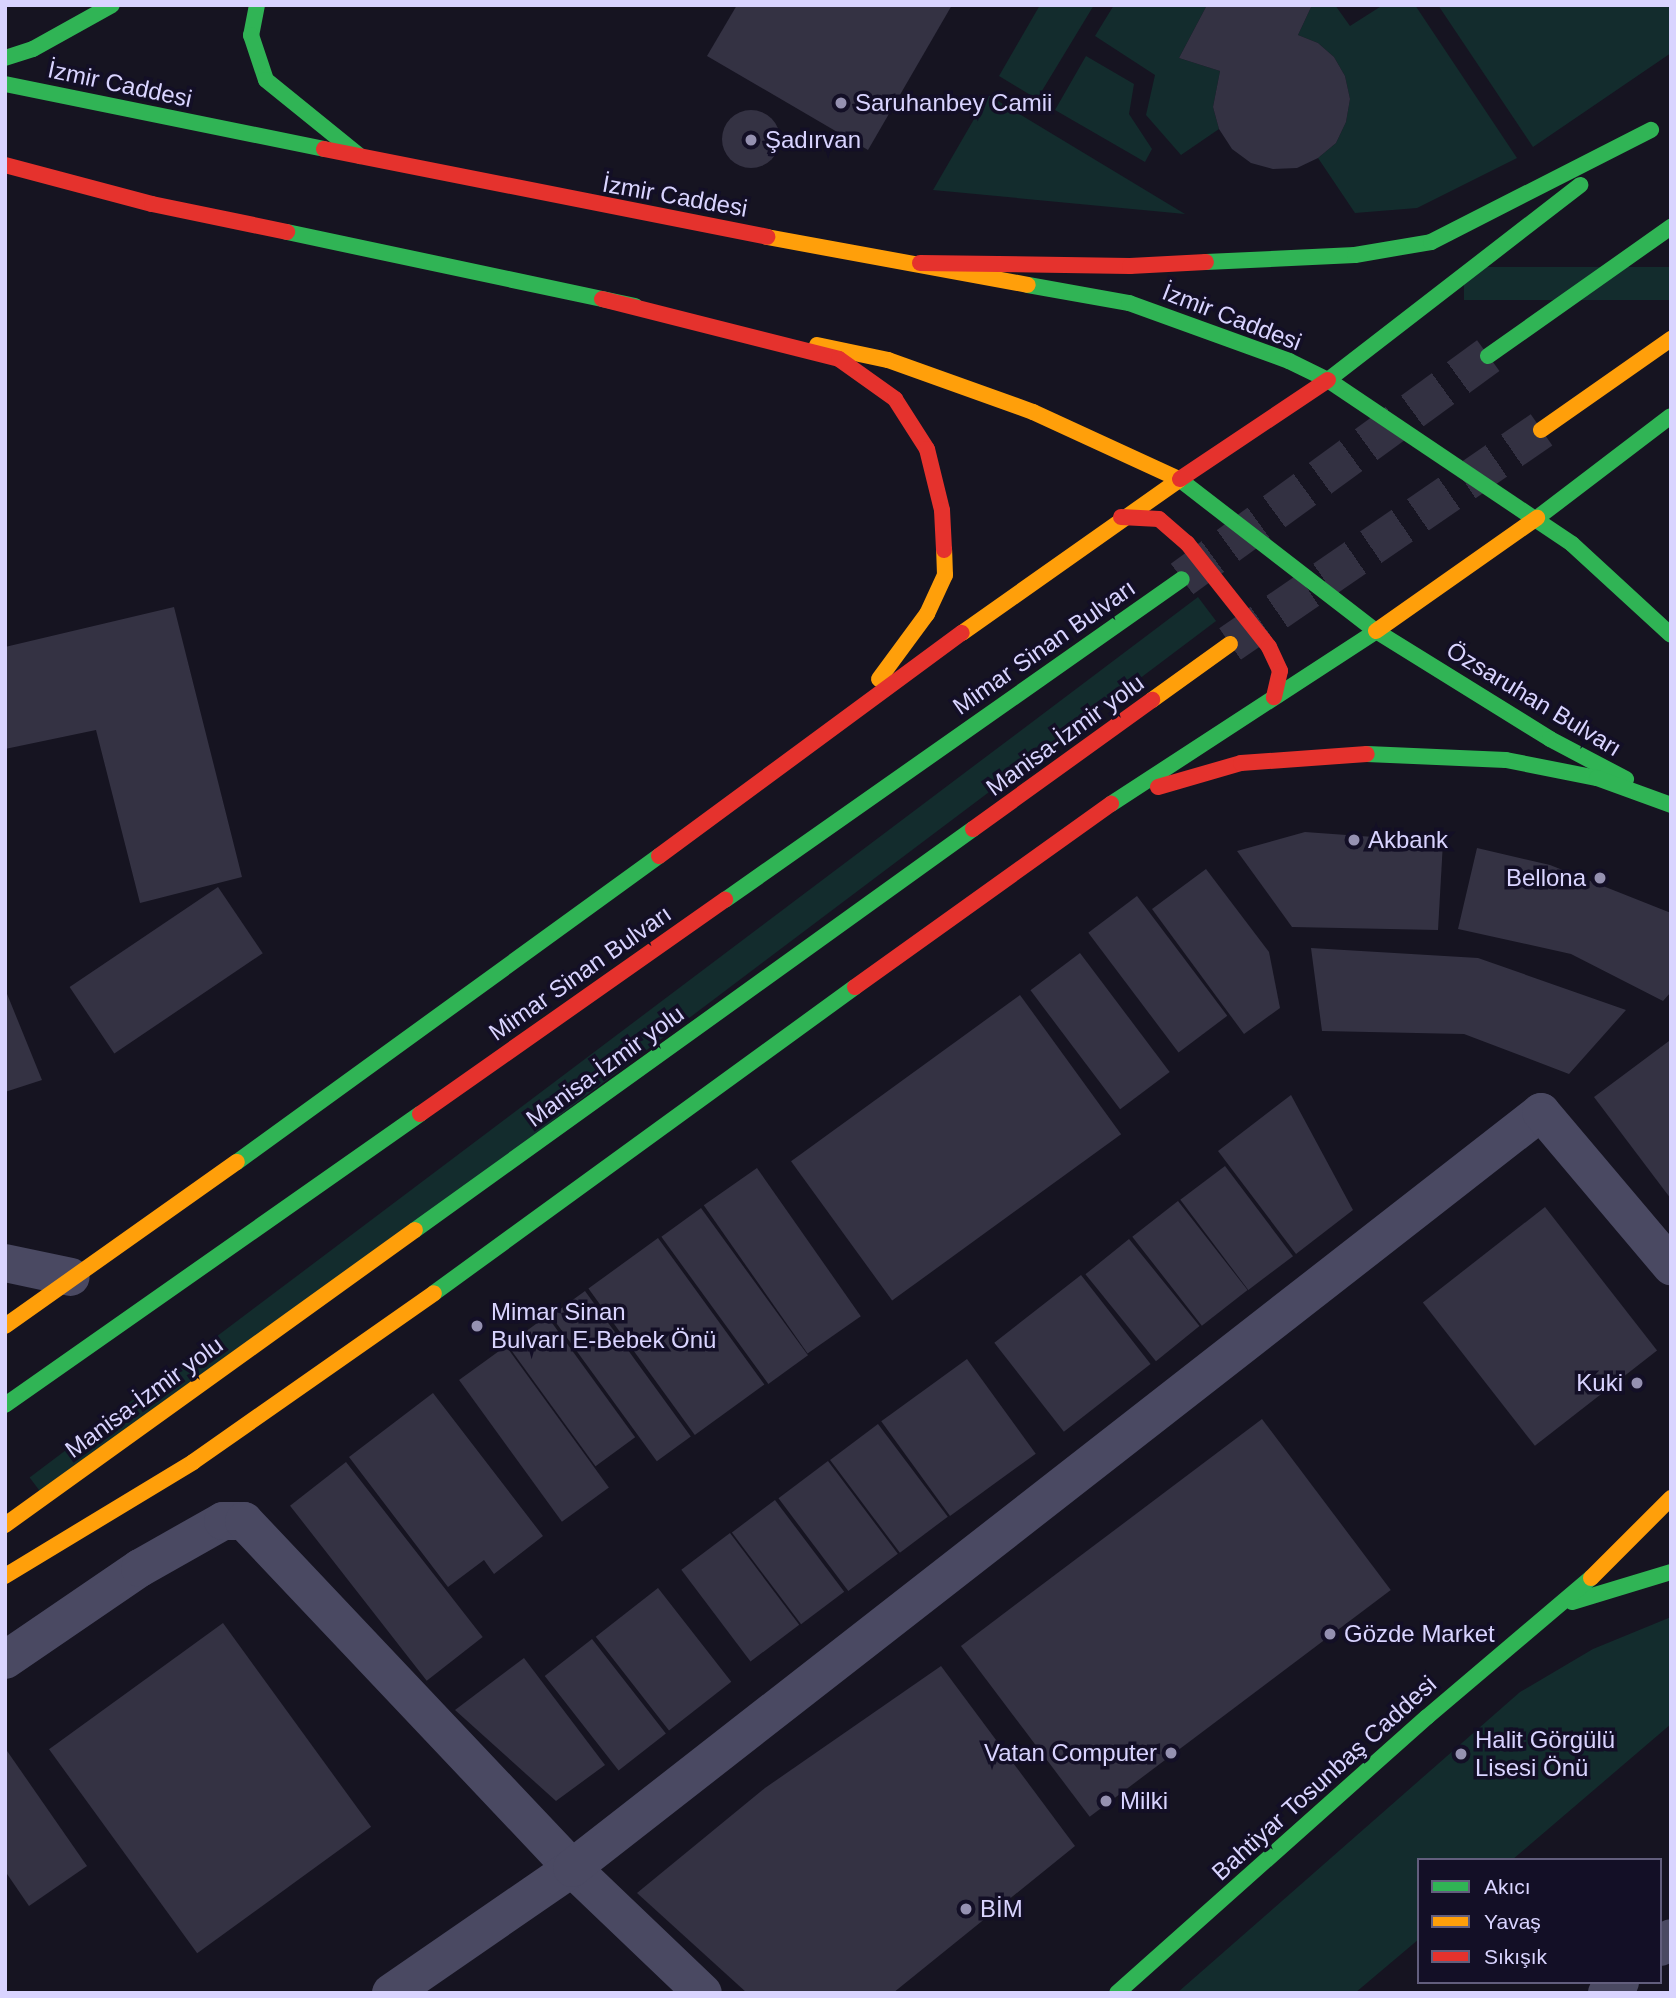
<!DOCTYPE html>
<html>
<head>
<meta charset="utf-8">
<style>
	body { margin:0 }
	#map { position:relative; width:1676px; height:1998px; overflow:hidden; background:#161421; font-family:Helvetica,sans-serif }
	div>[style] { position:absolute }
	.green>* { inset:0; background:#132c2d; transform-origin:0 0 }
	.building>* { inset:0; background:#343243; transform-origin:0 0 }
	.round { border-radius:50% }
	.highway-tunnel>* { height:38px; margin-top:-19px; transform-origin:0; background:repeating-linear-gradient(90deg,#333142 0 38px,transparent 0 57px) }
	.street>* { height:38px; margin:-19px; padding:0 19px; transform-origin:19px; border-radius:19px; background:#4a4962 }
	.fast>* { height:16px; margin:-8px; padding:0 8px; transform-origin:8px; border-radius:8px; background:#30b455 }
	.slow>* { height:16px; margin:-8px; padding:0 8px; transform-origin:8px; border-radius:8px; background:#ff9f0a }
	.jam>* { height:16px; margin:-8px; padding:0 8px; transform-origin:8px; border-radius:8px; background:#e5322d }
	.dots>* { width:19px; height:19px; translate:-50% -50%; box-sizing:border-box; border:4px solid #130f26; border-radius:50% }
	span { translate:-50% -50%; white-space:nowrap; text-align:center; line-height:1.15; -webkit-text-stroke:7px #130f26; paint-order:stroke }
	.street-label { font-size:24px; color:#d9d4ff }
	.poi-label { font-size:24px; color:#d9d4ff }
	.left { translate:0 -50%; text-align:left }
	.right { translate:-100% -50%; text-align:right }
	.frame { position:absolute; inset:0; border:7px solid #d9d4ff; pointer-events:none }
	.legend { position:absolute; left:1417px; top:1858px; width:245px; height:126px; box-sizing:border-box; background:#130f26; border:2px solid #625e7d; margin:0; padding:9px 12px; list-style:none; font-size:21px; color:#d9d4ff }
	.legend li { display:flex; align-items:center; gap:14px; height:35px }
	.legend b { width:35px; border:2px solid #625e7d }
</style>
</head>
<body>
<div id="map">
	<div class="green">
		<i style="clip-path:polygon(1040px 5px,1094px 5px,1037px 99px,999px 76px)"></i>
		<i style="clip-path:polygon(1114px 5px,1207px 5px,1179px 58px,1220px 71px,1213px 107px,1219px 129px,1181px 155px,1146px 115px,1155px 75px,1095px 36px)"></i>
		<i style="clip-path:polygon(1312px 5px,1335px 5px,1350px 26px,1383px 5px,1415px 5px,1517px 158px,1417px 208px,1355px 213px,1318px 158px,1336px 143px,1346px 122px,1350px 99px,1345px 76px,1334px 57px,1318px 43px,1298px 35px)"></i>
		<i style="clip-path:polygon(1438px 5px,1671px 5px,1671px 53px,1533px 147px)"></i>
		<i style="clip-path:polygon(1086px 56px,1134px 84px,1129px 114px,1152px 149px,1145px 162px,1055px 110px)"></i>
		<i style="clip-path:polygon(988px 95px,1185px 214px,933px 190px)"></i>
		<i style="left:1671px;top:267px;width:33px;height:207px;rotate:90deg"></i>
		<i style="left:1198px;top:597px;width:30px;height:1463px;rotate:53deg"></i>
		<i style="clip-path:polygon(1671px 1617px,1671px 1724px,1512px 1860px,1419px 1860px,1419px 1939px,1355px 1993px,1177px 1993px,1520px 1692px,1593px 1649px)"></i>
	</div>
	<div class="building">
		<i style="clip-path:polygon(737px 5px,952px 5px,868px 150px,707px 56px)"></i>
		<i style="clip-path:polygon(1207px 5px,1312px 5px,1298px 35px,1318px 43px,1334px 57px,1345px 76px,1350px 99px,1346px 122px,1336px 143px,1318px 158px,1297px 168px,1273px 169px,1251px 163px,1232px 149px,1219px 129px,1213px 107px,1220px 71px,1179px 58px)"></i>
		<i class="round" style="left:722px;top:110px;width:58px;height:58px"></i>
		<i style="clip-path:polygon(174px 607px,242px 877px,140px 903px,96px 730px,5px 749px,5px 647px)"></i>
		<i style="clip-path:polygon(1305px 832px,1443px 842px,1438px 930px,1292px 927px,1237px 851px)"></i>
		<i style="clip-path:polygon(1477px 848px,1550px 865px,1671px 913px,1671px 992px,1663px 1001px,1571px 954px,1458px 929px)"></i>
		<i style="clip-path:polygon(1206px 869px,1269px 952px,1280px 1008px,1244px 1034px,1152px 909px)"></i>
		<i style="left:218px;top:887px;width:80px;height:179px;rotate:56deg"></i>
		<i style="left:1137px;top:896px;width:150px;height:61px;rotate:53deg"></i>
		<i style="clip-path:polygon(1311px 948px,1478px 958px,1626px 1010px,1569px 1074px,1464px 1034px,1322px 1031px)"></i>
		<i style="left:1080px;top:953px;width:149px;height:62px;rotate:53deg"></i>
		<i style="clip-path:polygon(5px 989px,42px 1080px,5px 1092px)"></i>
		<i style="left:1020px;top:995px;width:172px;height:283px;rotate:54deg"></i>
		<i style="clip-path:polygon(1669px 1041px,1671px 1043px,1671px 1199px,1594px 1097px)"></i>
		<i style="clip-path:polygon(1291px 1095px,1353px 1210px,1296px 1254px,1218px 1151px)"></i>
		<i style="left:1225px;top:1166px;width:113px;height:56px;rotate:53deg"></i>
		<i style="left:757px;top:1168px;width:181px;height:65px;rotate:55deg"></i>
		<i style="left:1178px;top:1201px;width:113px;height:58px;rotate:52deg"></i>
		<i style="left:1545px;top:1207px;width:182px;height:155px;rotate:52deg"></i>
		<i style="left:701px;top:1208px;width:182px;height:49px;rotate:54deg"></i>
		<i style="left:658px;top:1238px;width:181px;height:86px;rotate:54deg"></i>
		<i style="left:1129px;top:1239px;width:112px;height:56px;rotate:51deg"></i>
		<i style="left:1081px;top:1275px;width:113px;height:110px;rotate:52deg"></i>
		<i style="left:585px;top:1291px;width:180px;height:42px;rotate:54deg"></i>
		<i style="left:547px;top:1316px;width:150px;height:49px;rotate:54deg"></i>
		<i style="left:506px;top:1346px;width:175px;height:58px;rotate:54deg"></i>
		<i style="left:967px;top:1359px;width:117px;height:106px;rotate:54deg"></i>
		<i style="clip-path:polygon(433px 1393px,543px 1536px,494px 1574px,484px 1560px,448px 1587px,349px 1457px)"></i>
		<i style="left:1262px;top:1419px;width:214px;height:377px;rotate:53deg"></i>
		<i style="left:878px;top:1424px;width:116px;height:60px;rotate:53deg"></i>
		<i style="left:828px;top:1461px;width:116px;height:62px;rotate:53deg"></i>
		<i style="left:346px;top:1462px;width:222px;height:71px;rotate:52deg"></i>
		<i style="left:775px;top:1500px;width:115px;height:54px;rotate:53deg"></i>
		<i style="left:730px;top:1533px;width:115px;height:61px;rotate:53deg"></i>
		<i style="left:658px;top:1588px;width:119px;height:79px;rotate:52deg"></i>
		<i style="left:223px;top:1623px;width:252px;height:215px;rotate:54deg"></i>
		<i style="left:592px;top:1639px;width:120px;height:60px;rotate:52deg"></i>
		<i style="clip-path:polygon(524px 1658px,605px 1765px,556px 1801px,455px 1710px)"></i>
		<i style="clip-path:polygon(941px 1666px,1075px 1846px,893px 1993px,747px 1993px,637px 1893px,765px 1788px)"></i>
		<i style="clip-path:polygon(5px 1748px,87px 1866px,29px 1906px,5px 1871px)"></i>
	</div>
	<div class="highway-tunnel">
		<i style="left:1182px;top:579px;width:379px;rotate:-36.1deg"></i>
		<i style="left:1230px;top:644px;width:378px;rotate:-34.5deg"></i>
	</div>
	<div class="street">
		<i style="left:5px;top:1263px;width:67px;rotate:12deg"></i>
		<i style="left:5px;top:1660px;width:163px;rotate:-34.3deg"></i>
		<i style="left:140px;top:1568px;width:95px;rotate:-29.5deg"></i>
		<i style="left:223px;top:1521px;width:21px"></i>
		<i style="left:244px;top:1521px;width:477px;rotate:46.6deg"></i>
		<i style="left:572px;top:1868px;width:181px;rotate:43.7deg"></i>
		<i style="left:1660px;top:1947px;width:14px;rotate:-39deg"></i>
		<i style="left:391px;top:1993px;width:220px;rotate:-34.6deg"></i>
		<i style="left:572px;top:1868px;width:1229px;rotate:-37.96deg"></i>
		<i style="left:1541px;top:1112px;width:202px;rotate:49.8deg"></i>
		<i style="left:1607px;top:1993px;width:17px;rotate:-40deg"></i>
	</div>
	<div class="fast">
		<i style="left:257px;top:5px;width:31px;rotate:101deg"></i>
		<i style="left:251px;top:35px;width:47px;rotate:71.6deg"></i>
		<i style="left:266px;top:80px;width:121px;rotate:39deg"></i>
		<i style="left:5px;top:58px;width:29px;rotate:-18deg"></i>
		<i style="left:33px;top:49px;width:90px;rotate:-29.1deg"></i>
		<i style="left:5px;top:84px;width:326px;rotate:11.5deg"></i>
		<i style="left:287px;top:232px;width:356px;rotate:12deg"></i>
		<i style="left:1206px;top:262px;width:149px;rotate:-2.7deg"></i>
		<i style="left:1355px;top:255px;width:77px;rotate:-9.7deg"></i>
		<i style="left:1431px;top:242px;width:247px;rotate:-27deg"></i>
		<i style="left:1028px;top:285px;width:103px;rotate:10.1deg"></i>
		<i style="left:1129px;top:303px;width:170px;rotate:19.9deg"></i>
		<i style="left:1289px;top:361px;width:43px;rotate:26deg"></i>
		<i style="left:1328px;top:380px;width:294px;rotate:33.9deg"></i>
		<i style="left:1572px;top:544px;width:134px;rotate:42.6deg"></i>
		<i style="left:1488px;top:356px;width:224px;rotate:-35.2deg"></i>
		<i style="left:1328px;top:380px;width:319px;rotate:-37.7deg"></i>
		<i style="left:1179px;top:479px;width:249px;rotate:37.7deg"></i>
		<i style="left:1376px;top:631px;width:205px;rotate:31.8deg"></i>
		<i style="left:1550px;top:739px;width:86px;rotate:27.8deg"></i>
		<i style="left:1537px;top:518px;width:168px;rotate:-37.3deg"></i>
		<i style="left:1367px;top:754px;width:139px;rotate:2.5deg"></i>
		<i style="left:1506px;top:760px;width:93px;rotate:11.2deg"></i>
		<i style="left:1597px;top:778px;width:79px;rotate:20deg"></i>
		<i style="left:1111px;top:804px;width:316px;rotate:-33.1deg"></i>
		<i style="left:725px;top:900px;width:558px;rotate:-35.08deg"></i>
		<i style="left:237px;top:1162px;width:521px;rotate:-35.95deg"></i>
		<i style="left:415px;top:1230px;width:687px;rotate:-35.7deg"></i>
		<i style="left:434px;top:1293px;width:520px;rotate:-36.01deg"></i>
		<i style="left:5px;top:1405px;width:507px;rotate:-35.04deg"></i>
		<i style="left:1572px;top:1602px;width:103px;rotate:-16.9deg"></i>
		<i style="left:1117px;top:1993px;width:415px;rotate:-41.7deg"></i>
		<i style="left:1427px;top:1717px;width:215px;rotate:-40.3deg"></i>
	</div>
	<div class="slow">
		<i style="left:767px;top:237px;width:265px;rotate:10.4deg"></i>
		<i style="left:817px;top:345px;width:73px;rotate:11.9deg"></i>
		<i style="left:888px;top:360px;width:154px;rotate:19.7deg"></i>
		<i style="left:1033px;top:412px;width:161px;rotate:24.7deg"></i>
		<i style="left:1541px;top:430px;width:159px;rotate:-35deg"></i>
		<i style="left:1376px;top:631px;width:197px;rotate:-35.1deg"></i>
		<i style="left:962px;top:633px;width:267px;rotate:-35.2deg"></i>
		<i style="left:879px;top:679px;width:81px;rotate:-53.6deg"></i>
		<i style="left:927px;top:614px;width:43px;rotate:-65.2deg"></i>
		<i style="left:945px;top:575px;width:25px;rotate:-92deg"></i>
		<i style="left:1152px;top:700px;width:96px;rotate:-35.7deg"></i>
		<i style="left:5px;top:1326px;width:284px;rotate:-35.3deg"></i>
		<i style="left:5px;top:1525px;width:505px;rotate:-35.74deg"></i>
		<i style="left:5px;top:1576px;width:220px;rotate:-31.2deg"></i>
		<i style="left:193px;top:1462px;width:294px;rotate:-35deg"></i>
		<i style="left:1591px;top:1578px;width:113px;rotate:-45deg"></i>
	</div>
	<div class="jam">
		<i style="left:324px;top:149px;width:452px;rotate:11.2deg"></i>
		<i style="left:5px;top:165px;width:152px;rotate:14.9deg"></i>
		<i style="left:152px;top:204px;width:138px;rotate:11.7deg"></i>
		<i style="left:920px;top:263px;width:210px;rotate:0.8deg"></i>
		<i style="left:1130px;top:266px;width:76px;rotate:-3deg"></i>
		<i style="left:602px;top:299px;width:244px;rotate:14.2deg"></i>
		<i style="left:839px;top:359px;width:69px;rotate:35.5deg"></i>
		<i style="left:895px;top:399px;width:59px;rotate:57.4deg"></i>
		<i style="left:927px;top:449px;width:63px;rotate:76.2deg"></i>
		<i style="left:942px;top:510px;width:40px;rotate:87.1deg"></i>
		<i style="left:1180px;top:479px;width:178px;rotate:-33.8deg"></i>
		<i style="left:1121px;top:517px;width:38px;rotate:3deg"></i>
		<i style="left:1159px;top:519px;width:37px;rotate:41deg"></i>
		<i style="left:1187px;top:543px;width:132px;rotate:51.7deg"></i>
		<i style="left:1269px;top:647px;width:26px;rotate:65deg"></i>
		<i style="left:1280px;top:671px;width:27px;rotate:103deg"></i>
		<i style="left:1158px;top:787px;width:86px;rotate:-16.1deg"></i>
		<i style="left:1241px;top:763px;width:126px;rotate:-4.1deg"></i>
		<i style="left:973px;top:829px;width:221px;rotate:-35.8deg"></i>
		<i style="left:659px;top:856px;width:376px;rotate:-36.4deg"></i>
		<i style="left:855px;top:987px;width:315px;rotate:-35.6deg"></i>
		<i style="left:420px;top:1114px;width:373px;rotate:-35.1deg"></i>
	</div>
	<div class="dots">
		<i style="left:841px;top:103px;background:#9591b1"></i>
		<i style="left:751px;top:140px;background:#9591b1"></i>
		<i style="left:1354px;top:840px;background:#9591b1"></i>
		<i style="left:1600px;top:878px;background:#9591b1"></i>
		<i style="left:477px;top:1326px;background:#9591b1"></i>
		<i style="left:1637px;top:1383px;background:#9591b1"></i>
		<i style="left:1330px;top:1634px;background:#9591b1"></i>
		<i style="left:1171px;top:1753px;background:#9591b1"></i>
		<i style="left:1461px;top:1754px;background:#9591b1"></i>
		<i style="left:1106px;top:1801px;background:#9591b1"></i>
		<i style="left:966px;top:1909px;background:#9591b1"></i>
	</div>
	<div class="street-label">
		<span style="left:120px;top:84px;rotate:12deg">İzmir Caddesi</span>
		<span style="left:675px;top:196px;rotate:10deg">İzmir Caddesi</span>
		<span style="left:1232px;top:317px;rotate:21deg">İzmir Caddesi</span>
		<span style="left:1044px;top:647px;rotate:-35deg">Mimar Sinan Bulvarı</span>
		<span style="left:1534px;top:699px;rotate:31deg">Özsaruhan Bulvarı</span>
		<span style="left:1065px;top:735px;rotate:-36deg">Manisa-İzmir yolu</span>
		<span style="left:580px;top:973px;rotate:-35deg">Mimar Sinan Bulvarı</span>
		<span style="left:605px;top:1066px;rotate:-36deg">Manisa-İzmir yolu</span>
		<span style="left:144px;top:1397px;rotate:-36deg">Manisa-İzmir yolu</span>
		<span style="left:1324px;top:1778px;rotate:-42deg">Bahtiyar Tosunbaş Caddesi</span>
	</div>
	<div class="poi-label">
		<span class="left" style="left:855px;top:103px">Saruhanbey Camii</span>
		<span class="left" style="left:765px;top:140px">Şadırvan</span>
		<span class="left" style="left:1368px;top:840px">Akbank</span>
		<span class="right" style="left:1586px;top:878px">Bellona</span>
		<span class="left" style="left:491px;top:1326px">Mimar Sinan<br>Bulvarı E-Bebek Önü</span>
		<span class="right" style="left:1623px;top:1383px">Kuki</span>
		<span class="left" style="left:1344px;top:1634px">Gözde Market</span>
		<span class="left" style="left:1475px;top:1754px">Halit Görgülü<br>Lisesi Önü</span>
		<span class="right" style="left:1157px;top:1753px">Vatan Computer</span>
		<span class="left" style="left:1120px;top:1801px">Milki</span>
		<span class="left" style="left:980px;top:1909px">BİM</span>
	</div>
	<div class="frame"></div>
	<ul class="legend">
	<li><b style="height:9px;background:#30b455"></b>Akıcı</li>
	<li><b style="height:9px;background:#ff9f0a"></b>Yavaş</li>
	<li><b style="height:9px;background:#e5322d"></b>Sıkışık</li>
	</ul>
</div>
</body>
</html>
